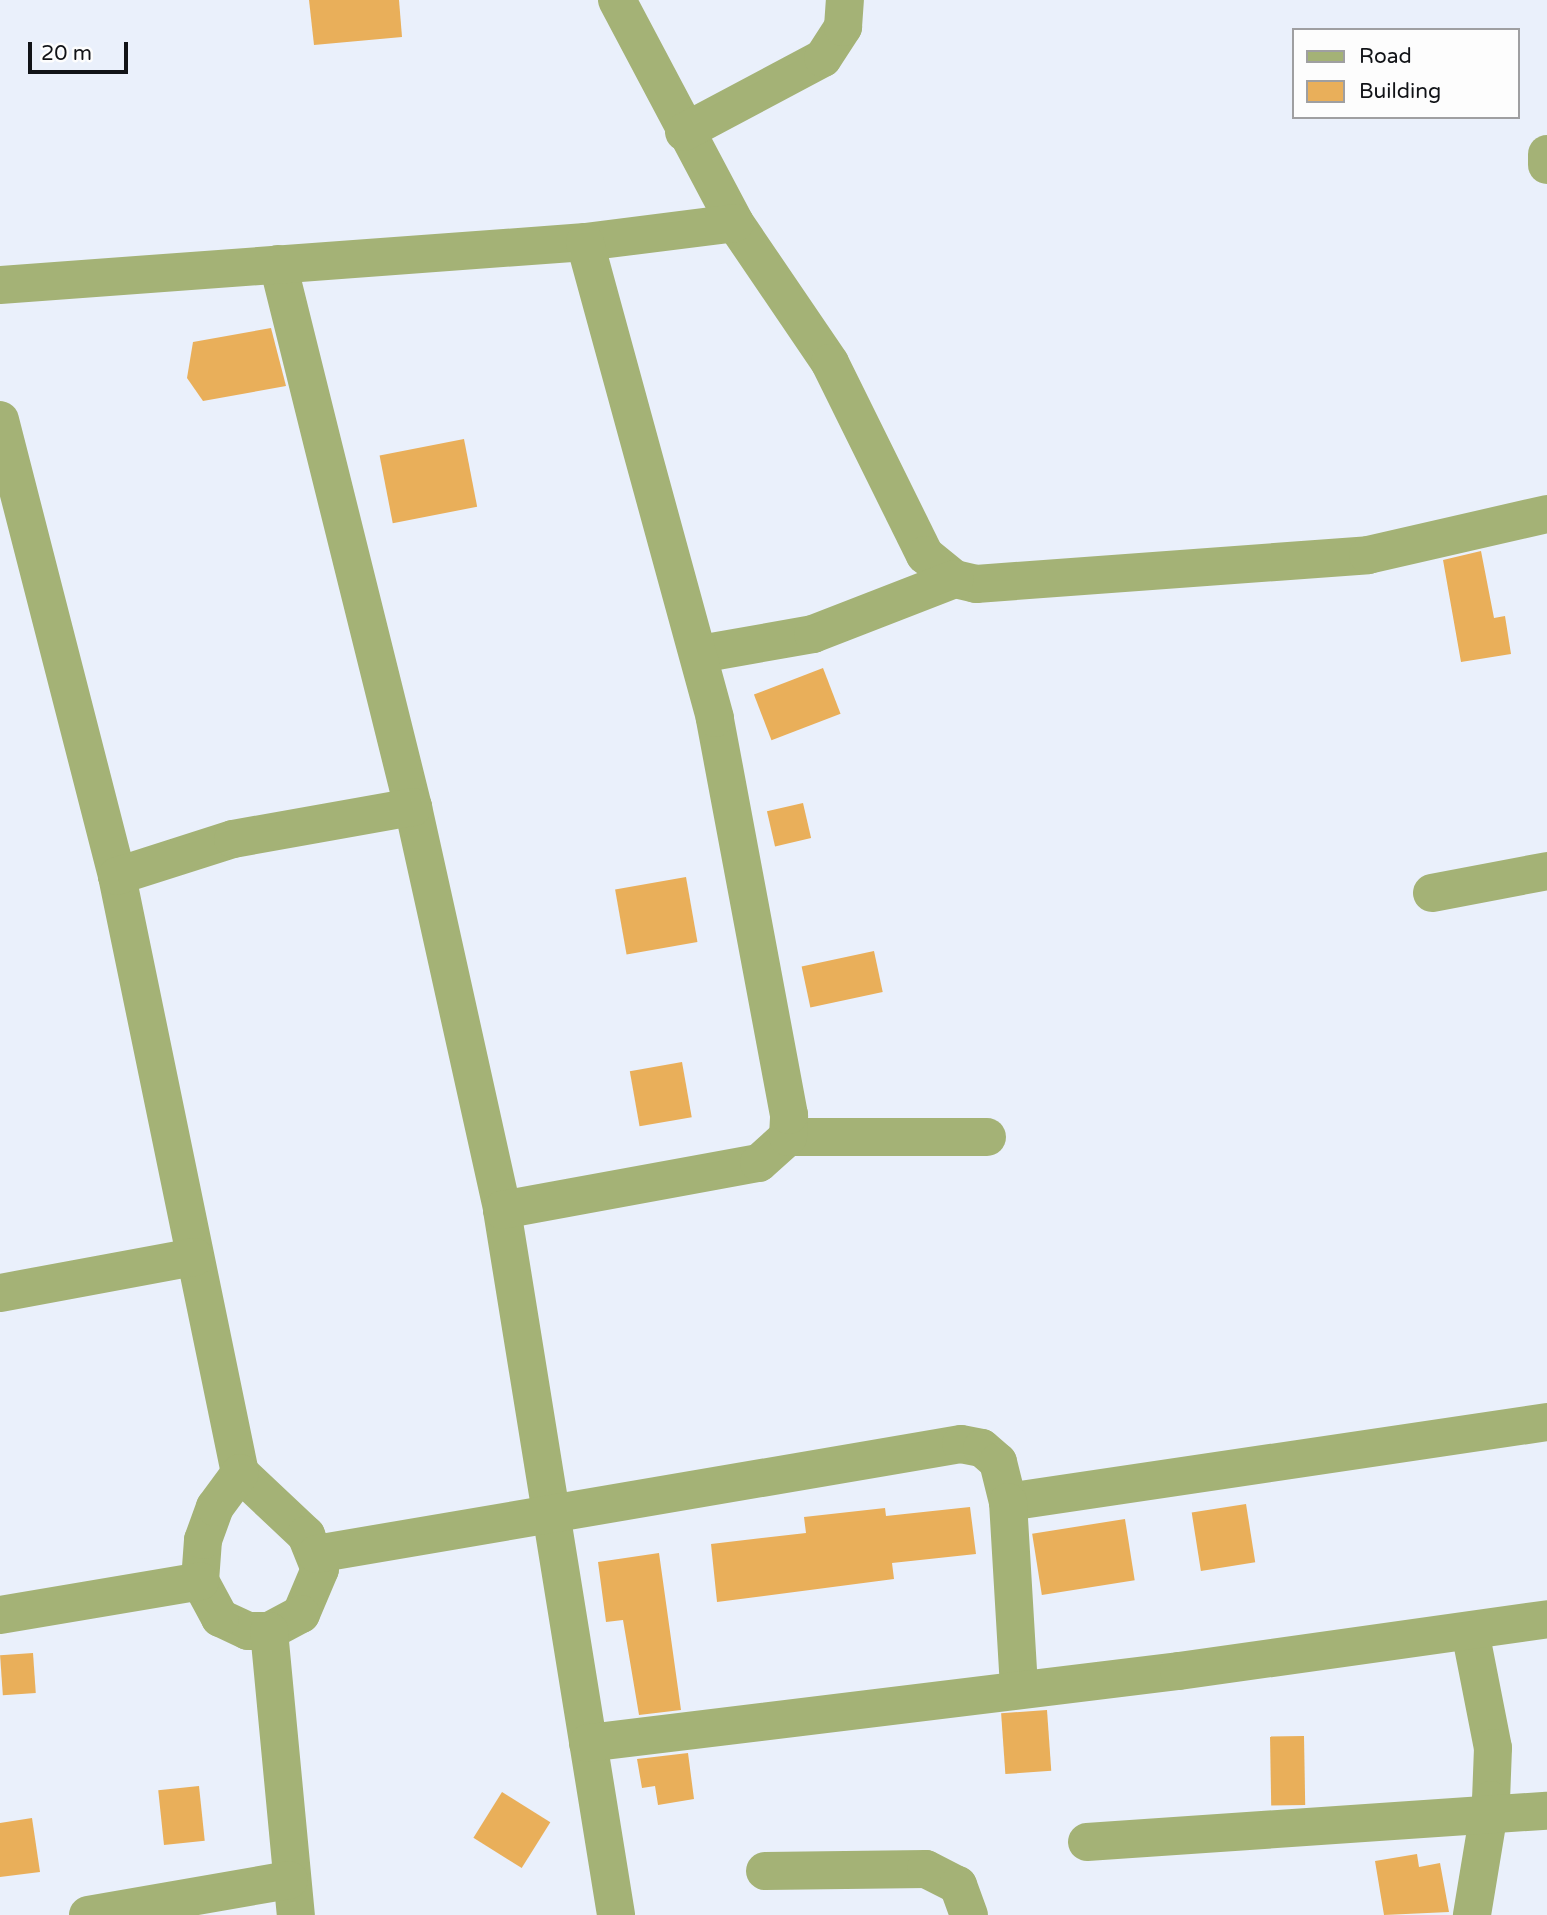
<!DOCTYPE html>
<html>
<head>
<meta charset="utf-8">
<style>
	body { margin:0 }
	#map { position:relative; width:1547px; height:1915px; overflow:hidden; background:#eaf0fb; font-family:"Varela Round",sans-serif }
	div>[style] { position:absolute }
	.building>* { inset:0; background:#e9af5a; transform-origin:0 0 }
	.minor>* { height:38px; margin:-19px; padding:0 19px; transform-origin:19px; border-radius:19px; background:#a4b276 }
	span { translate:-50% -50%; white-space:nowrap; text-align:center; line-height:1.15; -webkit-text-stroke:6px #fdfdfd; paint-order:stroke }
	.legend { position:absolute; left:1292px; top:28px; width:228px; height:91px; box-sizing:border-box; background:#fdfdfd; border:2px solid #9f9fa1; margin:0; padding:9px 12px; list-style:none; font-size:21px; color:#111317 }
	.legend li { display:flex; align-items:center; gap:14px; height:35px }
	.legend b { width:35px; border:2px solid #9f9fa1 }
	.scale { position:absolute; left:28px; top:42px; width:100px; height:32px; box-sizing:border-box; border:4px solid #111317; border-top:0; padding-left:9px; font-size:21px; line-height:24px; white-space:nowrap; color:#111317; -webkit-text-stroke:5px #fdfdfd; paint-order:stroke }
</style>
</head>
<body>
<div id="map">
	<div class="building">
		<i style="clip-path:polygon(309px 0,399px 0,402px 37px,314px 45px)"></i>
		<i style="clip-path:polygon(271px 328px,286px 386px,203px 401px,187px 378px,193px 342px)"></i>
		<i style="left:464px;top:439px;width:69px;height:86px;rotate:79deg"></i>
		<i style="clip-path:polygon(1481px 551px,1494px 618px,1505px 616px,1511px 654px,1461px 662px,1443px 560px)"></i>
		<i style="left:823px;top:668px;width:49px;height:74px;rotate:69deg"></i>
		<i style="left:803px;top:803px;width:36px;height:37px;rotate:77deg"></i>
		<i style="left:686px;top:877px;width:66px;height:72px;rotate:80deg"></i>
		<i style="left:874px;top:951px;width:42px;height:74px;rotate:78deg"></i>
		<i style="left:682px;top:1062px;width:56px;height:53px;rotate:80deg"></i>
		<i style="left:1246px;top:1504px;width:59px;height:55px;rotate:81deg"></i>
		<i style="clip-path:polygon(970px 1507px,976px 1554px,892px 1563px,894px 1579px,717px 1602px,711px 1544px,806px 1533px,804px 1517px,885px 1508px,886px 1516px)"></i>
		<i style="left:1125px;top:1519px;width:62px;height:94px;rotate:81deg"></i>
		<i style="clip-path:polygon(659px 1553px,681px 1710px,639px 1715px,623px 1620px,606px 1622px,598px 1562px)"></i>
		<i style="left:33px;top:1653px;width:40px;height:33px;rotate:86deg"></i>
		<i style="left:1047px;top:1710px;width:61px;height:46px;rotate:86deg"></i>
		<i style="left:1304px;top:1736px;width:69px;height:34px;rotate:89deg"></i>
		<i style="clip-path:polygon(688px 1753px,694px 1799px,658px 1805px,655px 1786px,642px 1788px,637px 1759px)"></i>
		<i style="left:199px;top:1786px;width:55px;height:41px;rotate:84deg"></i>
		<i style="left:502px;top:1792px;width:57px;height:54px;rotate:32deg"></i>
		<i style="clip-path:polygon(32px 1818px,40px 1872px,0 1877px,0 1823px)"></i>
		<i style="clip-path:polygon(1417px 1854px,1419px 1867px,1440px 1863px,1449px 1912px,1384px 1915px,1375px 1861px)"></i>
	</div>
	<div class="minor">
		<i style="left:617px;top:0;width:252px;rotate:62.1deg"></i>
		<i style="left:735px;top:223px;width:169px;rotate:55.8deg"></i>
		<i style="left:830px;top:363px;width:214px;rotate:63.7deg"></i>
		<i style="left:925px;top:555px;width:38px;rotate:39deg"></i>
		<i style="left:955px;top:579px;width:22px;rotate:13deg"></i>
		<i style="left:976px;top:584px;width:393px;rotate:-4.2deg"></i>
		<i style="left:1368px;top:555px;width:184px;rotate:-12.9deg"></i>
		<i style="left:684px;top:132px;width:157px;rotate:-28deg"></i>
		<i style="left:823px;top:58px;width:37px;rotate:-57deg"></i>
		<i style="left:843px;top:27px;width:27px;rotate:-86deg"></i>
		<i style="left:1547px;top:154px;width:11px;rotate:90deg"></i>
		<i style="left:278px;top:264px;width:560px;rotate:76.04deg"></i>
		<i style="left:413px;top:807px;width:413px;rotate:77.5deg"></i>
		<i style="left:502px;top:1210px;width:714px;rotate:80.81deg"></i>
		<i style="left:0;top:285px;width:587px;rotate:-4.2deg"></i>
		<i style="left:585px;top:242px;width:151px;rotate:-7.2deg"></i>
		<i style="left:0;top:420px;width:471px;rotate:75.6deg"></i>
		<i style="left:117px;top:876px;width:610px;rotate:78.36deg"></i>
		<i style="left:240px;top:1473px;width:91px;rotate:43.2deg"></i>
		<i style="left:306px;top:1535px;width:37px;rotate:68deg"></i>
		<i style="left:320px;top:1569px;width:49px;rotate:112.9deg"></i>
		<i style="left:301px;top:1614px;width:36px;rotate:152deg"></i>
		<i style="left:269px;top:1631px;width:21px;rotate:180deg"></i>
		<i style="left:248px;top:1631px;width:31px;rotate:-155deg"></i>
		<i style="left:220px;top:1618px;width:42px;rotate:-118.4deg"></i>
		<i style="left:200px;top:1581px;width:41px;rotate:-85.8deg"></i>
		<i style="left:203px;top:1540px;width:35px;rotate:-70deg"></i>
		<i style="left:215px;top:1507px;width:42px;rotate:-53.7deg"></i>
		<i style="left:700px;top:654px;width:115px;rotate:-10deg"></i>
		<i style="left:813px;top:634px;width:152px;rotate:-21.2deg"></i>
		<i style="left:117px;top:876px;width:122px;rotate:-17.7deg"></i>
		<i style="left:233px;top:839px;width:183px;rotate:-10.1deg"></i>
		<i style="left:1432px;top:893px;width:117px;rotate:-10.8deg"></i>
		<i style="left:788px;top:1137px;width:199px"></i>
		<i style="left:502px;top:1210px;width:261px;rotate:-10.4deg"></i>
		<i style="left:759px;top:1163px;width:39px;rotate:-42deg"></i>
		<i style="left:788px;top:1137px;width:22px;rotate:-87deg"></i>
		<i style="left:789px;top:1115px;width:404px;rotate:-100.6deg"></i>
		<i style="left:715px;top:718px;width:493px;rotate:-105.3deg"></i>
		<i style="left:0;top:1293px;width:198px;rotate:-10.5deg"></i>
		<i style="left:1008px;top:1502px;width:545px;rotate:-8.44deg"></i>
		<i style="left:316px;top:1554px;width:654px;rotate:-9.68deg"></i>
		<i style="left:961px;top:1444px;width:21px;rotate:11deg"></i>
		<i style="left:982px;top:1448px;width:21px;rotate:41deg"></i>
		<i style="left:998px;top:1462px;width:41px;rotate:76deg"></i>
		<i style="left:1008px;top:1502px;width:185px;rotate:86.6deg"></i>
		<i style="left:0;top:1615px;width:203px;rotate:-9.6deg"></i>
		<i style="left:269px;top:1631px;width:285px;rotate:84.6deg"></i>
		<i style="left:1470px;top:1631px;width:119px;rotate:78.9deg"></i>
		<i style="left:1493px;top:1748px;width:52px;rotate:92.2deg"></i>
		<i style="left:1491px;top:1800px;width:117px;rotate:99.4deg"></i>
		<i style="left:588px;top:1743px;width:595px;rotate:-6.95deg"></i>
		<i style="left:1179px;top:1671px;width:372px;rotate:-8deg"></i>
		<i style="left:1087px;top:1842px;width:461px;rotate:-3.9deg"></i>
		<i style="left:765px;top:1871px;width:161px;rotate:-0.7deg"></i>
		<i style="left:926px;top:1869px;width:36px;rotate:27deg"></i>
		<i style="left:958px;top:1885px;width:32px;rotate:70deg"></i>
		<i style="left:88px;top:1915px;width:204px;rotate:-9.9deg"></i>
	</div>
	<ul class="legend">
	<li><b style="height:9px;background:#a4b276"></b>Road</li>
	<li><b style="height:19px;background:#e9af5a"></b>Building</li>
	</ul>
	<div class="scale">20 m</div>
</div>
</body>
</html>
